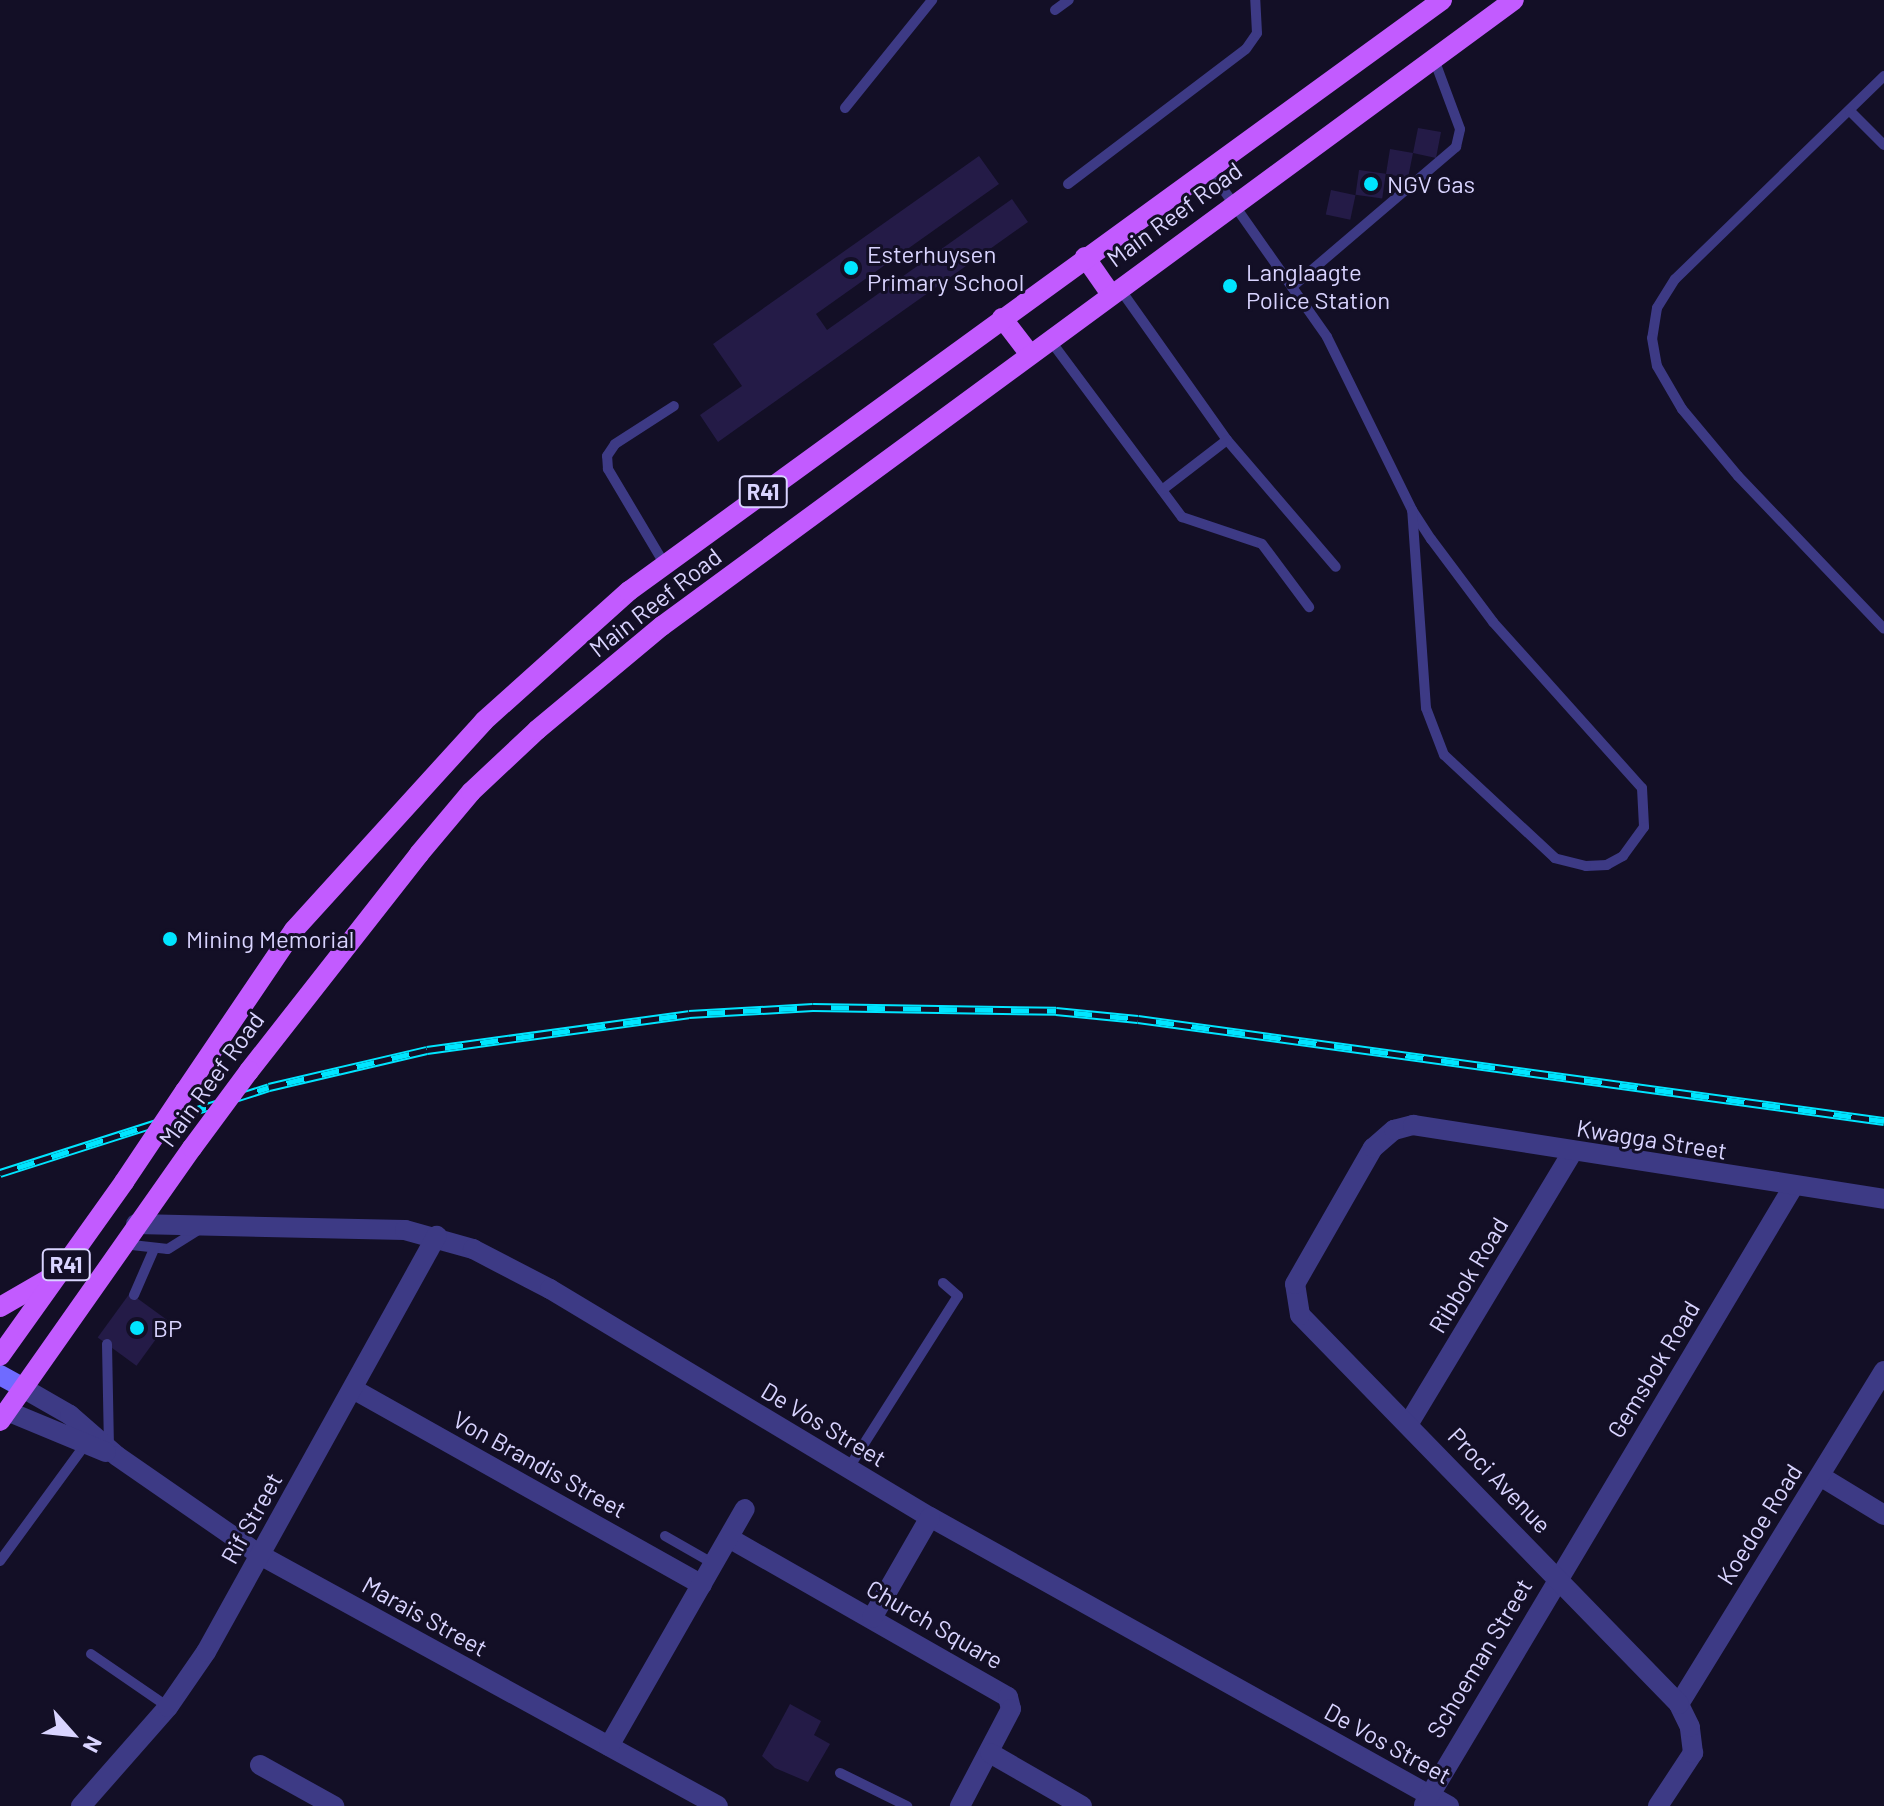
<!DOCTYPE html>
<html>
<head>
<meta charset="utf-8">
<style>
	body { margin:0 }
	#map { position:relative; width:1884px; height:1806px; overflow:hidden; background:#130f26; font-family:Barlow,sans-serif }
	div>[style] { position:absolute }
	.building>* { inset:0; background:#241b47; transform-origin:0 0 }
	.service>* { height:10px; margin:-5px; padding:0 5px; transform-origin:5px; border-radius:5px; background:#3d3a85 }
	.minor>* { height:20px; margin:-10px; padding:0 10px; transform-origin:10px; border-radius:10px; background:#3d3a85 }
	.secondary>* { height:20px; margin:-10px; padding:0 10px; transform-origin:10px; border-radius:10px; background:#6f6bff }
	.primary>* { height:20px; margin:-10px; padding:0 10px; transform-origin:10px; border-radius:10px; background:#c25bff }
	.rail>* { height:9px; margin-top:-4.5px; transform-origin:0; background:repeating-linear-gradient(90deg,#130f26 0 18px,#00e5ff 0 36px); box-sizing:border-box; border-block:2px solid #00e5ff }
	.primary-bridge>* { height:20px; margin:-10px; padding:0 10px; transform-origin:10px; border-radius:10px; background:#c25bff }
	.dots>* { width:22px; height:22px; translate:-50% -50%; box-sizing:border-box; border:4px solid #130f26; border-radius:50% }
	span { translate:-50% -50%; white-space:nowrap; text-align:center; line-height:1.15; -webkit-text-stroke:6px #130f26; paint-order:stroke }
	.shield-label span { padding:2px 6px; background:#130f26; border:2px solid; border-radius:6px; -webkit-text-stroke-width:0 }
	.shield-label { font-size:22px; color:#d9d4ff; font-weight:700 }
	.poi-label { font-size:24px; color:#d9d4ff }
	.left { translate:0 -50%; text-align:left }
	.street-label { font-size:24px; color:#d9d4ff }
	.north { position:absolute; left:32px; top:1694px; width:80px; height:80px; -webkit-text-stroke:6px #130f26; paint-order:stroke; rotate:117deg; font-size:22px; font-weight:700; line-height:32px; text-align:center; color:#d9d4ff }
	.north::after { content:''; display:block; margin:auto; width:28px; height:36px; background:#d9d4ff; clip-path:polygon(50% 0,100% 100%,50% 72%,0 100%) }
</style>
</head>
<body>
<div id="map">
	<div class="building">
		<i style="clip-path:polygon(1418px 128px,1441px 132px,1436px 158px,1413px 153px,1408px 178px,1386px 174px,1390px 149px,1413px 153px)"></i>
		<i style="clip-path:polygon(979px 156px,999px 184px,816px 314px,827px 330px,1012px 199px,1028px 222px,718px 442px,700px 415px,742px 386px,713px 344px)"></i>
		<i style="left:1359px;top:170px;width:27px;height:25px;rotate:8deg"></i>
		<i style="left:1331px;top:190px;width:25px;height:25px;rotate:12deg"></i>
		<i style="left:130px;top:1293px;width:48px;height:55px;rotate:36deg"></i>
		<i style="clip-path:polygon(790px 1704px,821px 1721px,814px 1735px,830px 1744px,808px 1782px,775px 1768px,762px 1756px)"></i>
	</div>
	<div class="service">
		<i style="left:1055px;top:10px;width:17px;rotate:-36deg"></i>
		<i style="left:1884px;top:76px;width:291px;rotate:135.8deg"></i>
		<i style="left:1675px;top:279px;width:34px;rotate:122deg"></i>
		<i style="left:1657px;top:308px;width:30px;rotate:99deg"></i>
		<i style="left:1652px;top:338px;width:28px;rotate:80deg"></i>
		<i style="left:1657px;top:366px;width:50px;rotate:59.8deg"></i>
		<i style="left:1682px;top:409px;width:87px;rotate:50.1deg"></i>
		<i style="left:1738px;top:476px;width:211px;rotate:46.3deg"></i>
		<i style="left:845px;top:108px;width:139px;rotate:-51.1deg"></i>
		<i style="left:1850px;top:111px;width:48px;rotate:45deg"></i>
		<i style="left:1209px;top:169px;width:205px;rotate:54.9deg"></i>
		<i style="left:1327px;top:337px;width:193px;rotate:63.8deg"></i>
		<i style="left:1412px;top:510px;width:35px;rotate:57deg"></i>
		<i style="left:1431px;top:539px;width:104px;rotate:53.2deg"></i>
		<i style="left:1493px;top:622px;width:223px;rotate:48.1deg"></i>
		<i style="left:1642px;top:788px;width:39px;rotate:87deg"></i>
		<i style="left:1644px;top:827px;width:36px;rotate:126deg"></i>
		<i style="left:1623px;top:856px;width:18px;rotate:151deg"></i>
		<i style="left:1607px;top:865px;width:21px;rotate:177deg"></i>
		<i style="left:1586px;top:866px;width:32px;rotate:-166deg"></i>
		<i style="left:1555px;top:858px;width:151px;rotate:-137.1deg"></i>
		<i style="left:1444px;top:755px;width:50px;rotate:-111deg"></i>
		<i style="left:1426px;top:708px;width:198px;rotate:-94deg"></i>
		<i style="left:1068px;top:184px;width:223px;rotate:-37.2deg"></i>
		<i style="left:1246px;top:49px;width:19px;rotate:-55deg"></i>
		<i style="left:1257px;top:33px;width:33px;rotate:-93deg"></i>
		<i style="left:1292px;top:287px;width:216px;rotate:-40.5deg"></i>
		<i style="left:1456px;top:147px;width:18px;rotate:-77deg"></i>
		<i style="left:1460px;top:129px;width:75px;rotate:-110.4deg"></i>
		<i style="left:1120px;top:289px;width:185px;rotate:54.7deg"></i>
		<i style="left:1227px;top:440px;width:167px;rotate:49.4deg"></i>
		<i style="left:1050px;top:340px;width:221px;rotate:53.3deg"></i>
		<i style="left:1182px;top:517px;width:84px;rotate:18.6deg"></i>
		<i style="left:1262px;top:544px;width:79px;rotate:53.3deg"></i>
		<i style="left:1162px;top:490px;width:82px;rotate:-37.6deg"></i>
		<i style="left:665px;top:565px;width:112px;rotate:-120.7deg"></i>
		<i style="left:608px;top:469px;width:13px;rotate:-94deg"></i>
		<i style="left:607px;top:456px;width:14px;rotate:-56deg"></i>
		<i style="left:615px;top:444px;width:70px;rotate:-32.8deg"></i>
		<i style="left:123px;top:1244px;width:45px;rotate:6.3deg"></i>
		<i style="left:168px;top:1249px;width:41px;rotate:-32.2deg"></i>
		<i style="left:134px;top:1295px;width:50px;rotate:-66.5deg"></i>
		<i style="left:107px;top:1344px;width:105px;rotate:88.9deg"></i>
		<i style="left:848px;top:1469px;width:205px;rotate:-57.6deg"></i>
		<i style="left:958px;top:1296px;width:20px;rotate:-139deg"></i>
		<i style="left:665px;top:1536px;width:56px;rotate:29.7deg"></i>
		<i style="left:0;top:1561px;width:144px;rotate:-53.8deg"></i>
		<i style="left:91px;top:1654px;width:93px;rotate:34.5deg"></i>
		<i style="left:840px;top:1773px;width:75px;rotate:26.2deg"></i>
	</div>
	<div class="minor">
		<i style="left:136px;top:1224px;width:269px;rotate:1.3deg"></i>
		<i style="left:405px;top:1230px;width:71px;rotate:15.6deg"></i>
		<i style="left:473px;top:1249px;width:87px;rotate:27.5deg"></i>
		<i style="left:550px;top:1289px;width:443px;rotate:31deg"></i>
		<i style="left:930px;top:1517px;width:594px;rotate:29.11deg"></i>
		<i style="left:23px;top:1388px;width:54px;rotate:29.9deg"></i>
		<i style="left:70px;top:1415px;width:62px;rotate:41.1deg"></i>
		<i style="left:117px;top:1456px;width:174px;rotate:34.7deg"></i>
		<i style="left:260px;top:1555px;width:522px;rotate:28.72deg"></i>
		<i style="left:353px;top:1389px;width:400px;rotate:29.3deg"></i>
		<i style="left:7px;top:1411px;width:107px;rotate:22.5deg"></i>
		<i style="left:1409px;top:1423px;width:315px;rotate:-58.9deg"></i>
		<i style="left:1820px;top:1476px;width:75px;rotate:31.4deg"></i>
		<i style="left:729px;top:1538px;width:321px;rotate:29.7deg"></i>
		<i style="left:1008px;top:1697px;width:12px;rotate:76deg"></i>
		<i style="left:1011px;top:1709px;width:110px;rotate:117.7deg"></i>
		<i style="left:872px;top:1618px;width:116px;rotate:-60.1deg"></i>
		<i style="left:1679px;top:1704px;width:391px;rotate:-58.4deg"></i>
		<i style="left:609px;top:1746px;width:273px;rotate:-60.2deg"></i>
		<i style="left:990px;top:1753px;width:106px;rotate:29.9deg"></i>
		<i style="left:260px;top:1765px;width:85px;rotate:29deg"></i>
		<i style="left:1424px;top:1805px;width:720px;rotate:-59.16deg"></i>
		<i style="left:81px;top:1806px;width:132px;rotate:-48.7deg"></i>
		<i style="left:168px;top:1707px;width:67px;rotate:-55.4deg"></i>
		<i style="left:206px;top:1652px;width:476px;rotate:-61deg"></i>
		<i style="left:1658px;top:1806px;width:64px;rotate:-56.6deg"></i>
		<i style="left:1693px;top:1753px;width:26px;rotate:-97deg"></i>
		<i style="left:1690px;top:1727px;width:25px;rotate:-116deg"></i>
		<i style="left:1679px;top:1704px;width:543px;rotate:-134.25deg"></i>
		<i style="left:1300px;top:1315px;width:31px;rotate:-99deg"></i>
		<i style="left:1295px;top:1284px;width:157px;rotate:-60.2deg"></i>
		<i style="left:1373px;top:1148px;width:28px;rotate:-41deg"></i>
		<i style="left:1394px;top:1130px;width:20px;rotate:-15deg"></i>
		<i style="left:1413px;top:1125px;width:477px;rotate:8.9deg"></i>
	</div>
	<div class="secondary">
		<i style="left:0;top:1375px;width:26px;rotate:29deg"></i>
	</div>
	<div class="primary">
		<i style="left:1085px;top:257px;width:44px;rotate:55.2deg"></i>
		<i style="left:1002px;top:318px;width:44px;rotate:52.4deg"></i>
		<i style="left:249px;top:1071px;width:276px;rotate:-51.9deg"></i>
		<i style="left:419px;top:854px;width:81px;rotate:-50deg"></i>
		<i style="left:471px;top:792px;width:91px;rotate:-43.2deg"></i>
		<i style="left:537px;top:730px;width:163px;rotate:-39.8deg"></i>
		<i style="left:662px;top:626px;width:1057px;rotate:-36.31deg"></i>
		<i style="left:185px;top:1091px;width:194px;rotate:-55.9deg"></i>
		<i style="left:294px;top:930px;width:282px;rotate:-47.7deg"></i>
		<i style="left:484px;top:721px;width:195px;rotate:-41.9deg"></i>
		<i style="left:629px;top:591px;width:1005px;rotate:-36.01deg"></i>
		<i style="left:0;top:1307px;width:60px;rotate:-30deg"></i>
		<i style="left:0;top:1356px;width:214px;rotate:-54.5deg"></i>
		<i style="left:0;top:1421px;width:334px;rotate:-54.9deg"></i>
	</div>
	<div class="rail">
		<i style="left:0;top:1173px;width:282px;rotate:-17.7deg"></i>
		<i style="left:269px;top:1087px;width:162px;rotate:-13.2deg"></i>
		<i style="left:427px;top:1050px;width:264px;rotate:-7.8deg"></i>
		<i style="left:689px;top:1014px;width:124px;rotate:-3.2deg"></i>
		<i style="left:813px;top:1007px;width:243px;rotate:0.9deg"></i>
		<i style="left:1056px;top:1011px;width:82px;rotate:5.6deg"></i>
		<i style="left:1138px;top:1019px;width:753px;rotate:7.79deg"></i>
	</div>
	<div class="primary-bridge">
		<i style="left:192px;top:1148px;width:96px;rotate:-53.5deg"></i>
		<i style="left:124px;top:1182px;width:110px;rotate:-56.2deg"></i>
	</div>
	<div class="dots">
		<i style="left:1371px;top:184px;background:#00e5ff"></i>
		<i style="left:851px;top:268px;background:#00e5ff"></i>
		<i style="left:1230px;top:286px;background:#00e5ff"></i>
		<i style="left:170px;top:939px;background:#00e5ff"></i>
		<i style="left:137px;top:1328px;background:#00e5ff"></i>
	</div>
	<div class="shield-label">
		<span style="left:763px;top:492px">R41</span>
		<span style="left:66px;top:1265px">R41</span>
	</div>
	<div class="poi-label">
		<span class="left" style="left:1387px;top:184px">NGV Gas</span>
		<span class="left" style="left:867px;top:268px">Esterhuysen<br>Primary School</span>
		<span class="left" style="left:1246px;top:286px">Langlaagte<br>Police Station</span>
		<span class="left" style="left:186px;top:939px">Mining Memorial</span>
		<span class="left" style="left:153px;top:1328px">BP</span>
	</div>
	<div class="street-label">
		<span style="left:1174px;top:214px;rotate:-36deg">Main Reef Road</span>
		<span style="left:655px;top:602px;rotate:-38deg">Main Reef Road</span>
		<span style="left:211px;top:1079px;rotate:-54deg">Main Reef Road</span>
		<span style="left:1652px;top:1139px;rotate:9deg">Kwagga Street</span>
		<span style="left:1468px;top:1275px;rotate:-59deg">Ribbok Road</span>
		<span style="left:1653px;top:1369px;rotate:-59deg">Gemsbok Road</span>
		<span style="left:824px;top:1424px;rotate:31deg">De Vos Street</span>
		<span style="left:540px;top:1464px;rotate:29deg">Von Brandis Street</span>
		<span style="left:1500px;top:1480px;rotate:46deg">Proci Avenue</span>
		<span style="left:251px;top:1518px;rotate:-61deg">Rif Street</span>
		<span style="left:1759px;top:1524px;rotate:-58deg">Koedoe Road</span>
		<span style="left:425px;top:1616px;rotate:29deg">Marais Street</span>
		<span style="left:935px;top:1624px;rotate:30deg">Church Square</span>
		<span style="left:1479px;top:1658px;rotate:-59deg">Schoeman Street</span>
		<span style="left:1388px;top:1743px;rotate:29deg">De Vos Street</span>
	</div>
	<div class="north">N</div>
</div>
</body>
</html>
